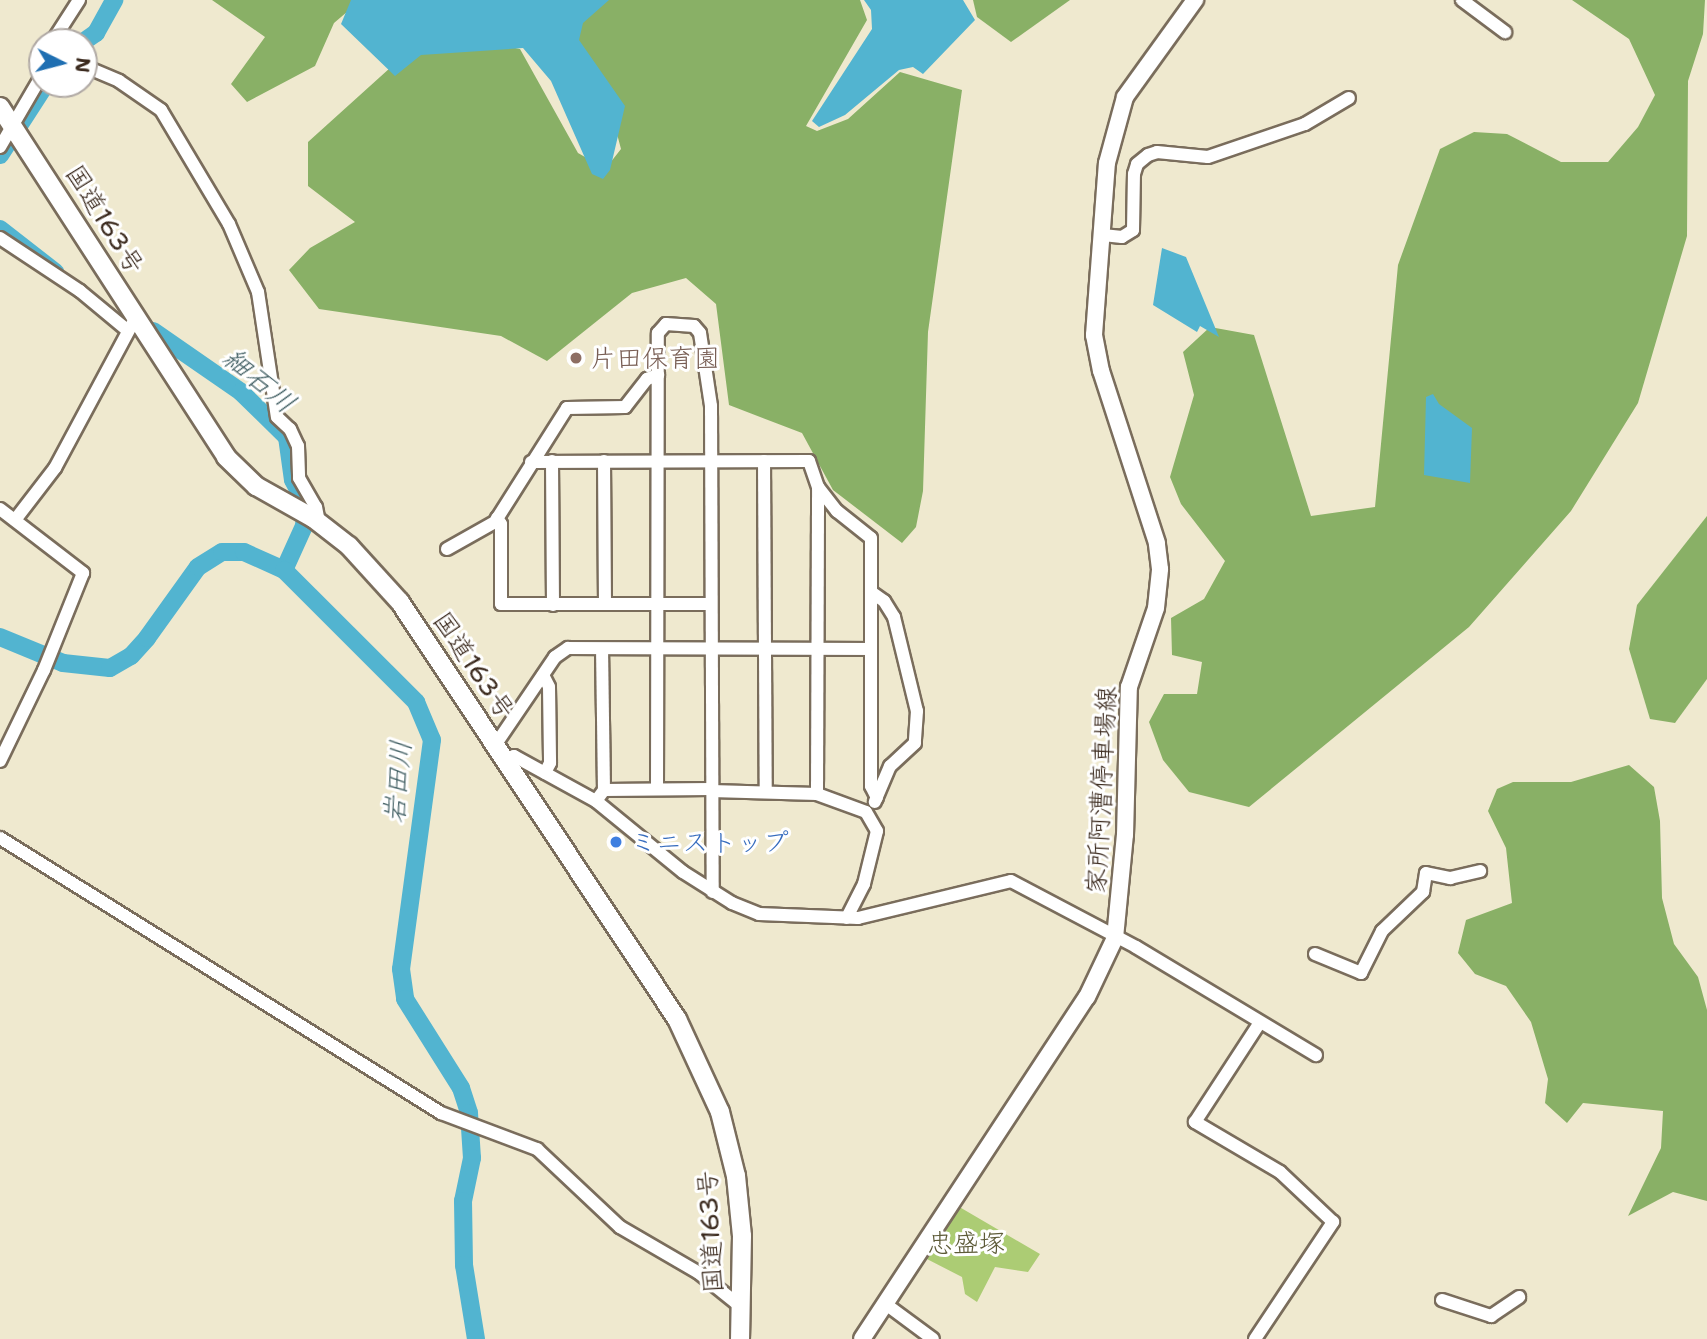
<!DOCTYPE html>
<html>
<head>
<meta charset="utf-8">
<style>
	body { margin:0 }
	#map { position:relative; width:1707px; height:1339px; overflow:hidden; background:#efe9cf; font-family:"Shantell Sans","Klee One",sans-serif }
	div>[style] { position:absolute }
	.green>* { inset:0; background:#accc74 }
	.forest>* { inset:0; background:#89b066 }
	.water>* { inset:0; background:#52b4d0 }
	.river>* { height:18px; margin:-9px; padding:0 9px; transform-origin:9px; border-radius:9px; background:#52b4d0 }
	.roads { filter:drop-shadow(2px 0 #7a6d5c) drop-shadow(-2px 0 #7a6d5c) drop-shadow(0 2px #7a6d5c) drop-shadow(0 -2px #7a6d5c) }
	.minor>* { height:12px; margin:-6px; padding:0 6px; transform-origin:6px; border-radius:6px; background:#fff }
	.major>* { height:16px; margin:-8px; padding:0 8px; transform-origin:8px; border-radius:8px; background:#fff }
	.highway>* { height:18px; margin:-9px; padding:0 9px; transform-origin:9px; border-radius:9px; background:#fff }
	.dots>* { width:19px; height:19px; translate:-50% -50%; box-sizing:border-box; border:4px solid #fff; border-radius:50% }
	span { translate:-50% -50%; white-space:nowrap; text-align:center; line-height:1.15; -webkit-text-stroke:6px #fff; paint-order:stroke }
	.street-label { font-size:26px; color:#3b2a1e }
	.education-label { font-size:26px; color:#785e54 }
	.left { translate:0 -50%; text-align:left }
	.shop-label { font-size:26px; color:#366cbe }
	.park-label { font-size:26px; color:#5d5b38 }
	.water-label { font-size:28px; color:#446165; font-style:italic }
	.north { position:absolute; left:28px; top:28px; width:70px; height:70px; box-sizing:border-box; background:#fff; border:2px solid #b1aaa5; border-radius:50%; rotate:96deg; font-size:19px; font-weight:700; line-height:28px; text-align:center; color:#3b2a1e }
	.north::after { content:''; display:block; margin:auto; width:24px; height:32px; background:#1f6fb2; clip-path:polygon(50% 0,100% 100%,50% 72%,0 100%) }
</style>
</head>
<body>
<div id="map">
	<div class="green">
		<i style="clip-path:polygon(956px 1205px,1040px 1254px,1028px 1272px,995px 1267px,977px 1302px,965px 1294px,962px 1277px,923px 1257px)"></i>
	</div>
	<div class="forest">
		<i style="clip-path:polygon(212px 0,361px 0,334px 23px,315px 66px,247px 102px,231px 84px,265px 37px)"></i>
		<i style="clip-path:polygon(593px 0,860px 0,867px 20px,806px 126px,817px 131px,848px 119px,900px 72px,962px 90px,928px 332px,923px 491px,916px 527px,902px 543px,833px 490px,802px 433px,729px 405px,716px 304px,686px 278px,632px 293px,547px 361px,501px 336px,319px 309px,289px 270px,310px 248px,355px 222px,308px 186px,308px 142px,411px 49px,473px 39px,520px 49px,578px 153px,592px 161px,610px 163px,621px 149px,608px 100px,565px 34px)"></i>
		<i style="clip-path:polygon(973px 0,1070px 0,1011px 42px,977px 17px)"></i>
		<i style="clip-path:polygon(1572px 0,1705px 0,1703px 34px,1688px 81px,1687px 236px,1638px 403px,1571px 511px,1469px 627px,1249px 807px,1189px 792px,1163px 760px,1149px 722px,1164px 694px,1197px 694px,1202px 662px,1172px 655px,1171px 618px,1204px 599px,1225px 561px,1181px 504px,1170px 477px,1194px 395px,1183px 352px,1210px 327px,1254px 335px,1311px 516px,1375px 507px,1398px 265px,1440px 149px,1474px 132px,1507px 134px,1561px 162px,1608px 162px,1638px 127px,1655px 95px,1629px 39px)"></i>
		<i style="clip-path:polygon(1707px 516px,1707px 679px,1675px 723px,1650px 719px,1629px 649px,1637px 605px)"></i>
		<i style="clip-path:polygon(1629px 765px,1654px 787px,1660px 821px,1662px 898px,1674px 944px,1698px 977px,1707px 1010px,1707px 1201px,1673px 1192px,1628px 1216px,1661px 1148px,1663px 1111px,1583px 1103px,1567px 1123px,1545px 1103px,1548px 1079px,1531px 1022px,1506px 986px,1475px 974px,1458px 953px,1466px 920px,1512px 903px,1506px 848px,1488px 811px,1497px 789px,1513px 782px,1571px 782px)"></i>
	</div>
	<div class="water">
		<i style="clip-path:polygon(351px 0,609px 0,583px 23px,579px 40px,625px 106px,610px 170px,603px 179px,592px 174px,551px 81px,523px 48px,421px 55px,395px 76px,341px 24px)"></i>
		<i style="clip-path:polygon(864px 0,963px 0,975px 20px,923px 74px,913px 67px,899px 70px,845px 115px,819px 127px,812px 121px,872px 29px,871px 10px)"></i>
		<i style="clip-path:polygon(1162px 248px,1186px 257px,1219px 337px,1200px 326px,1197px 332px,1153px 305px)"></i>
		<i style="clip-path:polygon(1433px 394px,1439px 404px,1472px 428px,1470px 483px,1424px 475px,1426px 397px)"></i>
	</div>
	<div class="river">
		<i style="left:83px;top:42px;width:16px;rotate:-35deg"></i>
		<i style="left:96px;top:33px;width:38px;rotate:-61deg"></i>
		<i style="left:0;top:155px;width:85px;rotate:-57.1deg"></i>
		<i style="left:0;top:229px;width:70px;rotate:38deg"></i>
		<i style="left:153px;top:331px;width:107px;rotate:34.7deg"></i>
		<i style="left:241px;top:392px;width:64px;rotate:44.4deg"></i>
		<i style="left:287px;top:437px;width:43px;rotate:82.1deg"></i>
		<i style="left:293px;top:480px;width:27px;rotate:62deg"></i>
		<i style="left:306px;top:504px;width:22px;rotate:95deg"></i>
		<i style="left:304px;top:526px;width:48px;rotate:114.4deg"></i>
		<i style="left:0;top:637px;width:68px;rotate:22.4deg"></i>
		<i style="left:63px;top:663px;width:47px;rotate:6.1deg"></i>
		<i style="left:110px;top:668px;width:24px;rotate:-30deg"></i>
		<i style="left:131px;top:656px;width:24px;rotate:-48deg"></i>
		<i style="left:147px;top:638px;width:87px;rotate:-54.3deg"></i>
		<i style="left:198px;top:567px;width:28px;rotate:-32deg"></i>
		<i style="left:222px;top:552px;width:22px"></i>
		<i style="left:244px;top:552px;width:44px;rotate:24.2deg"></i>
		<i style="left:284px;top:570px;width:187px;rotate:45deg"></i>
		<i style="left:416px;top:702px;width:41px;rotate:67.2deg"></i>
		<i style="left:432px;top:740px;width:231px;rotate:97.7deg"></i>
		<i style="left:401px;top:969px;width:30px;rotate:82deg"></i>
		<i style="left:405px;top:999px;width:105px;rotate:57.8deg"></i>
		<i style="left:461px;top:1088px;width:26px;rotate:72deg"></i>
		<i style="left:469px;top:1113px;width:45px;rotate:86.2deg"></i>
		<i style="left:472px;top:1158px;width:44px;rotate:101.8deg"></i>
		<i style="left:463px;top:1201px;width:64px;rotate:89.1deg"></i>
		<i style="left:464px;top:1265px;width:75px;rotate:80.8deg"></i>
	</div>
	<div class="roads">
		<div class="minor">
			<i style="left:1462px;top:0;width:54px;rotate:36.7deg"></i>
			<i style="left:52px;top:42px;width:50px;rotate:-57.3deg"></i>
			<i style="left:84px;top:66px;width:38px;rotate:23deg"></i>
			<i style="left:119px;top:81px;width:51px;rotate:34.6deg"></i>
			<i style="left:161px;top:110px;width:133px;rotate:59.2deg"></i>
			<i style="left:229px;top:224px;width:74px;rotate:66.9deg"></i>
			<i style="left:258px;top:292px;width:126px;rotate:81.4deg"></i>
			<i style="left:277px;top:417px;width:18px;rotate:43deg"></i>
			<i style="left:290px;top:429px;width:19px;rotate:65deg"></i>
			<i style="left:298px;top:446px;width:32px;rotate:88deg"></i>
			<i style="left:299px;top:478px;width:34px;rotate:60deg"></i>
			<i style="left:316px;top:507px;width:16px;rotate:79deg"></i>
			<i style="left:0;top:147px;width:83px;rotate:-59.7deg"></i>
			<i style="left:1103px;top:235px;width:19px;rotate:6deg"></i>
			<i style="left:1122px;top:237px;width:13px;rotate:-32deg"></i>
			<i style="left:1133px;top:230px;width:56px;rotate:-89deg"></i>
			<i style="left:1134px;top:174px;width:10px;rotate:-73deg"></i>
			<i style="left:1137px;top:164px;width:14px;rotate:-39deg"></i>
			<i style="left:1148px;top:155px;width:9px;rotate:-18deg"></i>
			<i style="left:1157px;top:152px;width:51px;rotate:5.6deg"></i>
			<i style="left:1208px;top:157px;width:102px;rotate:-18.8deg"></i>
			<i style="left:1305px;top:124px;width:51px;rotate:-30.6deg"></i>
			<i style="left:0;top:238px;width:96px;rotate:33.5deg"></i>
			<i style="left:80px;top:291px;width:61px;rotate:39.7deg"></i>
			<i style="left:552px;top:461px;width:144px;rotate:89.6deg"></i>
			<i style="left:604px;top:461px;width:142px;rotate:89.6deg"></i>
			<i style="left:764px;top:461px;width:331px;rotate:89.7deg"></i>
			<i style="left:531px;top:462px;width:278px;rotate:-0.2deg"></i>
			<i style="left:809px;top:461px;width:28px;rotate:71deg"></i>
			<i style="left:818px;top:487px;width:31px;rotate:52deg"></i>
			<i style="left:837px;top:511px;width:43px;rotate:38.5deg"></i>
			<i style="left:871px;top:538px;width:248px;rotate:90deg"></i>
			<i style="left:871px;top:786px;width:13px;rotate:63deg"></i>
			<i style="left:0;top:509px;width:105px;rotate:37.6deg"></i>
			<i style="left:83px;top:573px;width:105px;rotate:111.9deg"></i>
			<i style="left:44px;top:670px;width:101px;rotate:115.8deg"></i>
			<i style="left:497px;top:518px;width:7px;rotate:56deg"></i>
			<i style="left:501px;top:524px;width:80px;rotate:90deg"></i>
			<i style="left:501px;top:604px;width:210px"></i>
			<i style="left:15px;top:520px;width:66px;rotate:-52.4deg"></i>
			<i style="left:55px;top:468px;width:171px;rotate:-61.8deg"></i>
			<i style="left:447px;top:549px;width:55px;rotate:-29.4deg"></i>
			<i style="left:495px;top:522px;width:135px;rotate:-57.7deg"></i>
			<i style="left:567px;top:408px;width:58px;rotate:-1deg"></i>
			<i style="left:625px;top:407px;width:36px;rotate:-52deg"></i>
			<i style="left:647px;top:379px;width:12px;rotate:-20deg"></i>
			<i style="left:871px;top:592px;width:16px;rotate:35deg"></i>
			<i style="left:884px;top:601px;width:19px;rotate:58deg"></i>
			<i style="left:894px;top:617px;width:97px;rotate:76.3deg"></i>
			<i style="left:917px;top:711px;width:32px;rotate:94deg"></i>
			<i style="left:915px;top:743px;width:34px;rotate:137deg"></i>
			<i style="left:890px;top:766px;width:39px;rotate:113deg"></i>
			<i style="left:543px;top:675px;width:13px;rotate:63deg"></i>
			<i style="left:549px;top:687px;width:76px;rotate:89.2deg"></i>
			<i style="left:550px;top:763px;width:11px;rotate:117deg"></i>
			<i style="left:496px;top:744px;width:105px;rotate:-55.9deg"></i>
			<i style="left:555px;top:657px;width:16px;rotate:-35deg"></i>
			<i style="left:568px;top:648px;width:302px;rotate:0.2deg"></i>
			<i style="left:506px;top:760px;width:9px;rotate:-27deg"></i>
			<i style="left:514px;top:756px;width:94px;rotate:28.8deg"></i>
			<i style="left:596px;top:801px;width:112px;rotate:39.2deg"></i>
			<i style="left:683px;top:872px;width:58px;rotate:32.3deg"></i>
			<i style="left:732px;top:903px;width:29px;rotate:22deg"></i>
			<i style="left:759px;top:914px;width:99px;rotate:2.3deg"></i>
			<i style="left:858px;top:918px;width:157px;rotate:-13.6deg"></i>
			<i style="left:1011px;top:881px;width:141px;rotate:27.8deg"></i>
			<i style="left:1136px;top:947px;width:210px;rotate:31deg"></i>
			<i style="left:657px;top:789px;width:456px;rotate:-89.9deg"></i>
			<i style="left:658px;top:333px;width:12px;rotate:-48deg"></i>
			<i style="left:666px;top:324px;width:28px;rotate:4deg"></i>
			<i style="left:694px;top:326px;width:9px;rotate:49deg"></i>
			<i style="left:700px;top:333px;width:74px;rotate:81.4deg"></i>
			<i style="left:711px;top:406px;width:486px;rotate:89.8deg"></i>
			<i style="left:604px;top:790px;width:107px;rotate:-0.5deg"></i>
			<i style="left:711px;top:791px;width:106px;rotate:1.6deg"></i>
			<i style="left:817px;top:794px;width:52px;rotate:20.2deg"></i>
			<i style="left:866px;top:812px;width:22px;rotate:60deg"></i>
			<i style="left:877px;top:831px;width:55px;rotate:103.8deg"></i>
			<i style="left:864px;top:884px;width:38px;rotate:117deg"></i>
			<i style="left:817px;top:794px;width:307px;rotate:-89.8deg"></i>
			<i style="left:596px;top:801px;width:14px;rotate:-54deg"></i>
			<i style="left:604px;top:790px;width:141px;rotate:-90.8deg"></i>
			<i style="left:0;top:838px;width:520px;rotate:31.95deg"></i>
			<i style="left:441px;top:1113px;width:103px;rotate:20.6deg"></i>
			<i style="left:537px;top:1149px;width:114px;rotate:43.2deg"></i>
			<i style="left:620px;top:1227px;width:91px;rotate:30.2deg"></i>
			<i style="left:699px;top:1273px;width:53px;rotate:38.8deg"></i>
			<i style="left:1315px;top:954px;width:50px;rotate:22.4deg"></i>
			<i style="left:1361px;top:973px;width:47px;rotate:-63.4deg"></i>
			<i style="left:1382px;top:931px;width:57px;rotate:-43.6deg"></i>
			<i style="left:1423px;top:892px;width:19px;rotate:-81deg"></i>
			<i style="left:1426px;top:873px;width:25px;rotate:12deg"></i>
			<i style="left:1450px;top:878px;width:31px;rotate:-13deg"></i>
			<i style="left:1442px;top:1300px;width:52px;rotate:18.1deg"></i>
			<i style="left:1491px;top:1316px;width:34px;rotate:-34deg"></i>
			<i style="left:887px;top:1305px;width:57px;rotate:36.5deg"></i>
			<i style="left:1255px;top:1339px;width:141px;rotate:-56.3deg"></i>
			<i style="left:1333px;top:1222px;width:73px;rotate:-136.7deg"></i>
			<i style="left:1280px;top:1172px;width:99px;rotate:-149.5deg"></i>
			<i style="left:1195px;top:1122px;width:117px;rotate:-56.9deg"></i>
		</div>
		<div class="major">
			<i style="left:862px;top:1339px;width:409px;rotate:-56.7deg"></i>
			<i style="left:1087px;top:997px;width:65px;rotate:-64.6deg"></i>
			<i style="left:1115px;top:938px;width:103px;rotate:-84.5deg"></i>
			<i style="left:1125px;top:835px;width:148px;rotate:-88.5deg"></i>
			<i style="left:1129px;top:687px;width:83px;rotate:-71.1deg"></i>
			<i style="left:1156px;top:608px;width:39px;rotate:-84deg"></i>
			<i style="left:1160px;top:569px;width:26px;rotate:-97deg"></i>
			<i style="left:1157px;top:543px;width:181px;rotate:-108deg"></i>
			<i style="left:1101px;top:371px;width:37px;rotate:-101deg"></i>
			<i style="left:1094px;top:335px;width:172px;rotate:-85.7deg"></i>
			<i style="left:1107px;top:163px;width:68px;rotate:-74.7deg"></i>
			<i style="left:1125px;top:97px;width:120px;rotate:-54.2deg"></i>
		</div>
		<div class="highway">
			<i style="left:0;top:107px;width:417px;rotate:57.1deg"></i>
			<i style="left:226px;top:457px;width:42px;rotate:44deg"></i>
			<i style="left:256px;top:486px;width:65px;rotate:29.3deg"></i>
			<i style="left:313px;top:518px;width:46px;rotate:37.9deg"></i>
			<i style="left:349px;top:546px;width:76px;rotate:47.7deg"></i>
			<i style="left:400px;top:602px;width:501px;rotate:56.41deg"></i>
			<i style="left:677px;top:1019px;width:102px;rotate:65.2deg"></i>
			<i style="left:720px;top:1112px;width:66px;rotate:76deg"></i>
			<i style="left:736px;top:1176px;width:60px;rotate:84.3deg"></i>
			<i style="left:742px;top:1236px;width:103px;rotate:91.1deg"></i>
		</div>
	</div>
	<div class="dots">
		<i style="left:576px;top:358px;background:#8d6e63"></i>
		<i style="left:616px;top:842px;background:#3f7fe0"></i>
	</div>
	<div class="street-label">
		<span style="left:105px;top:219px;rotate:58deg">国道163号</span>
		<span style="left:474px;top:665px;rotate:56deg">国道163号</span>
		<span style="left:1101px;top:790px;rotate:-87deg">家所阿漕停車場線</span>
		<span style="left:710px;top:1232px;rotate:-93deg">国道163号</span>
	</div>
	<div class="education-label">
		<span class="left" style="left:590px;top:358px">片田保育園</span>
	</div>
	<div class="shop-label">
		<span class="left" style="left:630px;top:842px">ミニストップ</span>
	</div>
	<div class="park-label">
		<span style="left:966px;top:1243px">忠盛塚</span>
	</div>
	<div class="water-label">
		<span style="left:260px;top:380px;rotate:40deg">細石川</span>
		<span style="left:397px;top:782px;rotate:-85deg">岩田川</span>
	</div>
	<div class="north">N</div>
</div>
</body>
</html>
